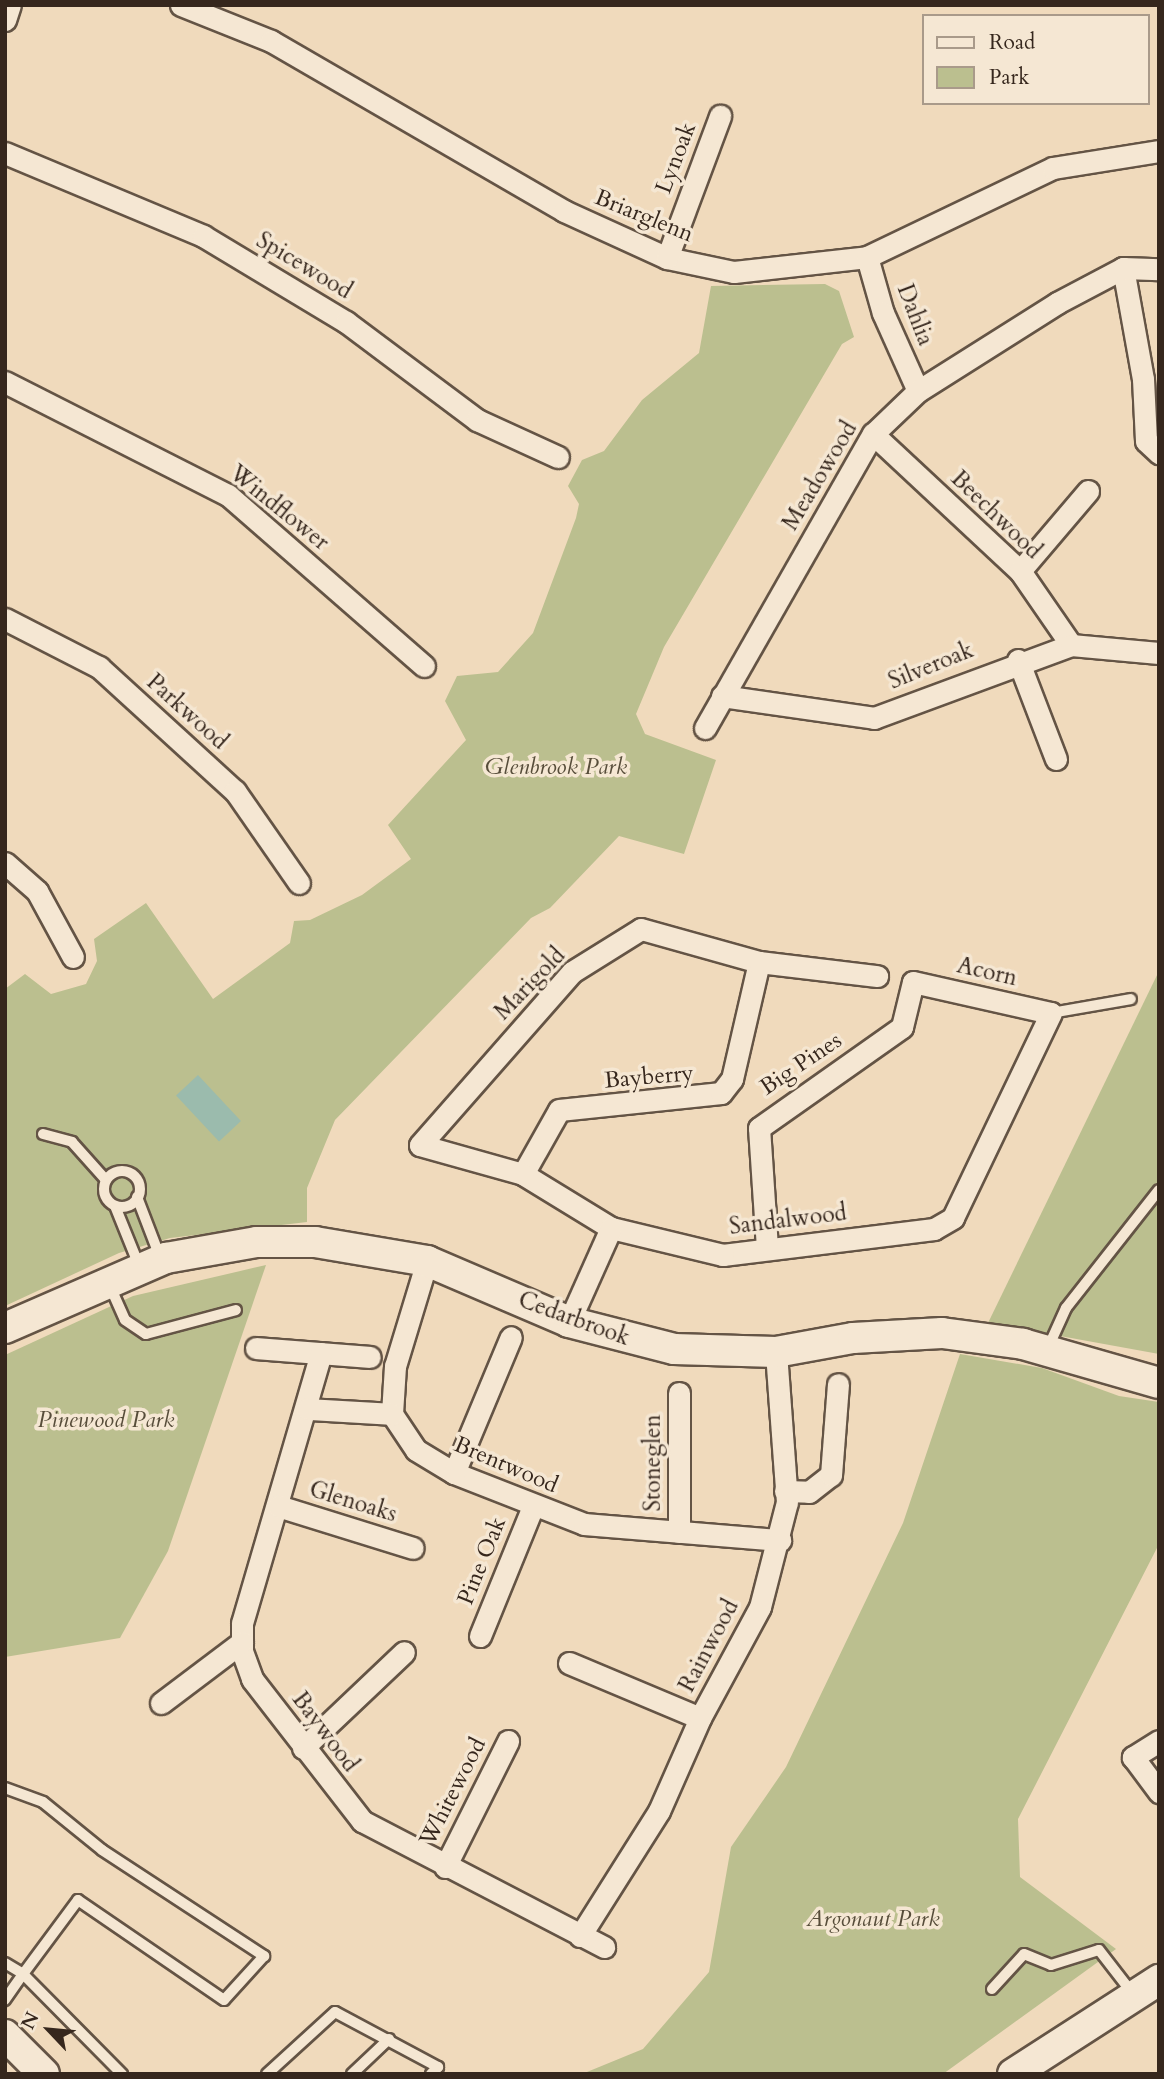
<!DOCTYPE html>
<html>
<head>
<meta charset="utf-8">
<style>
	body { margin:0 }
	#map { position:relative; width:1164px; height:2079px; overflow:hidden; background:#f0dabc; font-family:Cardo,serif }
	div>[style] { position:absolute }
	.green>* { inset:0; background:#bbbf8f }
	.water>* { inset:0; background:#9bbbad; transform-origin:0 0 }
	.roads { filter:drop-shadow(2px 0 #645445) drop-shadow(-2px 0 #645445) drop-shadow(0 2px #645445) drop-shadow(0 -2px #645445) }
	.lane>* { height:10px; margin:-5px; padding:0 5px; transform-origin:5px; border-radius:5px; background:#f5e7d3 }
	.lane>.ring { margin:-5px; padding:0; box-sizing:content-box; background:none; border:10px solid #f5e7d3; border-radius:50% }
	.street>* { height:21px; margin:-10.5px; padding:0 10.5px; transform-origin:10.5px; border-radius:10.5px; background:#f5e7d3 }
	.secondary>* { height:30px; margin:-15px; padding:0 15px; transform-origin:15px; border-radius:15px; background:#f5e7d3 }
	span { translate:-50% -50%; white-space:nowrap; text-align:center; line-height:1.15; -webkit-text-stroke:7px #f5e7d3; paint-order:stroke }
	.street-label { font-size:23px; color:#36271d }
	.park-label { font-size:23px; color:#574d3a; font-style:italic }
	.frame { position:absolute; inset:0; border:7px solid #36271d; pointer-events:none }
	.legend { position:absolute; left:922px; top:14px; width:228px; height:91px; box-sizing:border-box; background:#f5e7d3; border:2px solid #a99a8a; margin:0; padding:9px 12px; list-style:none; font-size:21px; color:#36271d }
	.legend li { display:flex; align-items:center; gap:14px; height:35px }
	.legend b { width:35px; border:2px solid #a99a8a }
	.north { position:absolute; left:14px; top:1995px; width:70px; height:70px; -webkit-text-stroke:5px #f5e7d3; paint-order:stroke; rotate:296deg; font-size:19px; font-weight:700; line-height:28px; text-align:center; color:#36271d }
	.north::after { content:''; display:block; margin:auto; width:24px; height:32px; background:#36271d; clip-path:polygon(50% 0,100% 100%,50% 72%,0 100%) }
</style>
</head>
<body>
<div id="map">
	<div class="green">
		<i style="clip-path:polygon(825px 284px,839px 291px,854px 337px,842px 344px,664px 647px,636px 714px,645px 734px,716px 760px,684px 854px,619px 836px,550px 908px,531px 918px,335px 1120px,307px 1188px,307px 1222px,170px 1238px,119px 1253px,5px 1306px,5px 989px,25px 974px,51px 994px,86px 984px,97px 961px,94px 939px,146px 903px,213px 999px,290px 943px,294px 921px,310px 920px,362px 895px,411px 859px,388px 825px,466px 740px,445px 701px,457px 676px,498px 672px,533px 633px,576px 518px,579px 504px,568px 486px,582px 460px,604px 451px,642px 400px,699px 353px,711px 286px)"></i>
		<i style="clip-path:polygon(1159px 971px,1159px 1354px,988px 1323px)"></i>
		<i style="clip-path:polygon(266px 1265px,168px 1551px,120px 1638px,5px 1657px,5px 1355px,133px 1296px)"></i>
		<i style="clip-path:polygon(960px 1354px,1042px 1368px,1119px 1396px,1159px 1402px,1159px 1544px,1018px 1819px,1020px 1877px,1116px 1949px,943px 2074px,582px 2074px,643px 2049px,709px 1972px,731px 1847px,786px 1767px,903px 1523px)"></i>
	</div>
	<div class="water">
		<i style="left:198px;top:1075px;width:63px;height:30px;rotate:47deg"></i>
	</div>
	<div class="roads">
		<div class="lane">
			<i style="left:1051px;top:1013px;width:81px;rotate:-9.9deg"></i>
			<i style="left:43px;top:1134px;width:30px;rotate:15deg"></i>
			<i style="left:72px;top:1142px;width:51px;rotate:48.2deg"></i>
			<i class="ring" style="left:104px;top:1171px;width:26px;height:26px"></i>
			<i style="left:137px;top:1197px;width:64px;rotate:69deg"></i>
			<i style="left:115px;top:1206px;width:67px;rotate:68deg"></i>
			<i style="left:109px;top:1284px;width:39px;rotate:66deg"></i>
			<i style="left:125px;top:1320px;width:25px;rotate:34deg"></i>
			<i style="left:146px;top:1334px;width:93px;rotate:-14.9deg"></i>
			<i style="left:1047px;top:1350px;width:46px;rotate:-65.7deg"></i>
			<i style="left:1066px;top:1308px;width:150px;rotate:-51.8deg"></i>
			<i style="left:5px;top:1788px;width:40px;rotate:20.2deg"></i>
			<i style="left:43px;top:1802px;width:76px;rotate:39.1deg"></i>
			<i style="left:102px;top:1850px;width:194px;rotate:33.2deg"></i>
			<i style="left:264px;top:1956px;width:59px;rotate:132.3deg"></i>
			<i style="left:224px;top:2000px;width:177px;rotate:-145.6deg"></i>
			<i style="left:78px;top:1900px;width:92px;rotate:126.6deg"></i>
			<i style="left:23px;top:1974px;width:141px;rotate:45.3deg"></i>
			<i style="left:5px;top:1963px;width:21px;rotate:31deg"></i>
			<i style="left:23px;top:1974px;width:32px;rotate:125deg"></i>
			<i style="left:992px;top:1989px;width:47px;rotate:-47.6deg"></i>
			<i style="left:1024px;top:1954px;width:29px;rotate:22deg"></i>
			<i style="left:1051px;top:1965px;width:50px;rotate:-17.4deg"></i>
			<i style="left:1099px;top:1950px;width:56px;rotate:52.3deg"></i>
			<i style="left:267px;top:2074px;width:92px;rotate:-42.4deg"></i>
			<i style="left:335px;top:2012px;width:117px;rotate:28.1deg"></i>
			<i style="left:438px;top:2067px;width:10px;rotate:135deg"></i>
			<i style="left:352px;top:2074px;width:51px;rotate:-43.4deg"></i>
		</div>
		<div class="street">
			<i style="left:181px;top:5px;width:97px;rotate:21.8deg"></i>
			<i style="left:271px;top:41px;width:339px;rotate:30.1deg"></i>
			<i style="left:564px;top:211px;width:113px;rotate:24.5deg"></i>
			<i style="left:667px;top:258px;width:68px;rotate:11.8deg"></i>
			<i style="left:734px;top:272px;width:134px;rotate:-6.4deg"></i>
			<i style="left:867px;top:257px;width:206px;rotate:-25.6deg"></i>
			<i style="left:1053px;top:168px;width:107px;rotate:-9.1deg"></i>
			<i style="left:5px;top:20px;width:16px;rotate:-72deg"></i>
			<i style="left:5px;top:153px;width:215px;rotate:22.7deg"></i>
			<i style="left:203px;top:236px;width:167px;rotate:31deg"></i>
			<i style="left:346px;top:322px;width:164px;rotate:36.8deg"></i>
			<i style="left:477px;top:420px;width:89px;rotate:24.6deg"></i>
			<i style="left:867px;top:257px;width:58px;rotate:74.1deg"></i>
			<i style="left:883px;top:313px;width:85px;rotate:65.8deg"></i>
			<i style="left:667px;top:258px;width:152px;rotate:-69.5deg"></i>
			<i style="left:1123px;top:268px;width:113px;rotate:79.8deg"></i>
			<i style="left:1143px;top:379px;width:62px;rotate:87.2deg"></i>
			<i style="left:1146px;top:441px;width:18px;rotate:43deg"></i>
			<i style="left:5px;top:382px;width:250px;rotate:26.9deg"></i>
			<i style="left:228px;top:495px;width:260px;rotate:41.1deg"></i>
			<i style="left:873px;top:434px;width:201px;rotate:43deg"></i>
			<i style="left:1020px;top:571px;width:90px;rotate:55.4deg"></i>
			<i style="left:1020px;top:571px;width:105px;rotate:-49.6deg"></i>
			<i style="left:5px;top:619px;width:106px;rotate:27.1deg"></i>
			<i style="left:99px;top:667px;width:184px;rotate:42.4deg"></i>
			<i style="left:235px;top:791px;width:112px;rotate:55.2deg"></i>
			<i style="left:1018px;top:660px;width:106px;rotate:69deg"></i>
			<i style="left:722px;top:696px;width:154px;rotate:8.2deg"></i>
			<i style="left:874px;top:718px;width:210px;rotate:-20.3deg"></i>
			<i style="left:1071px;top:645px;width:88px;rotate:5.2deg"></i>
			<i style="left:705px;top:728px;width:339px;rotate:-60.3deg"></i>
			<i style="left:873px;top:434px;width:62px;rotate:-43.7deg"></i>
			<i style="left:918px;top:391px;width:165px;rotate:-32.3deg"></i>
			<i style="left:1057px;top:303px;width:75px;rotate:-27.9deg"></i>
			<i style="left:1123px;top:268px;width:36px;rotate:2deg"></i>
			<i style="left:5px;top:863px;width:43px;rotate:41.2deg"></i>
			<i style="left:37px;top:891px;width:75px;rotate:61.4deg"></i>
			<i style="left:523px;top:1174px;width:73px;rotate:-60.6deg"></i>
			<i style="left:559px;top:1110px;width:163px;rotate:-6deg"></i>
			<i style="left:721px;top:1093px;width:18px;rotate:-52deg"></i>
			<i style="left:732px;top:1079px;width:120px;rotate:-77deg"></i>
			<i style="left:767px;top:1248px;width:120px;rotate:-93.8deg"></i>
			<i style="left:759px;top:1128px;width:175px;rotate:-35.2deg"></i>
			<i style="left:902px;top:1027px;width:46px;rotate:-76.3deg"></i>
			<i style="left:913px;top:982px;width:141px;rotate:12.7deg"></i>
			<i style="left:1051px;top:1013px;width:227px;rotate:115.6deg"></i>
			<i style="left:953px;top:1218px;width:22px;rotate:150deg"></i>
			<i style="left:934px;top:1229px;width:213px;rotate:173deg"></i>
			<i style="left:723px;top:1255px;width:115px;rotate:-166.4deg"></i>
			<i style="left:611px;top:1228px;width:103px;rotate:-148.5deg"></i>
			<i style="left:523px;top:1174px;width:107px;rotate:-164.3deg"></i>
			<i style="left:420px;top:1145px;width:230px;rotate:-48.7deg"></i>
			<i style="left:572px;top:972px;width:81px;rotate:-31.9deg"></i>
			<i style="left:641px;top:929px;width:123px;rotate:15.6deg"></i>
			<i style="left:759px;top:962px;width:119px;rotate:6.8deg"></i>
			<i style="left:427px;top:1261px;width:110px;rotate:106.9deg"></i>
			<i style="left:395px;top:1366px;width:48px;rotate:93.6deg"></i>
			<i style="left:392px;top:1414px;width:43px;rotate:56.3deg"></i>
			<i style="left:416px;top:1450px;width:44px;rotate:31.2deg"></i>
			<i style="left:454px;top:1473px;width:140px;rotate:21.4deg"></i>
			<i style="left:584px;top:1524px;width:197px;rotate:4.7deg"></i>
			<i style="left:569px;top:1322px;width:103px;rotate:-65.9deg"></i>
			<i style="left:256px;top:1348px;width:114px;rotate:4.5deg"></i>
			<i style="left:321px;top:1353px;width:281px;rotate:106.3deg"></i>
			<i style="left:242px;top:1623px;width:28px;rotate:90deg"></i>
			<i style="left:242px;top:1651px;width:30px;rotate:70deg"></i>
			<i style="left:252px;top:1679px;width:180px;rotate:52.2deg"></i>
			<i style="left:362px;top:1821px;width:273px;rotate:27.5deg"></i>
			<i style="left:679px;top:1393px;width:139px;rotate:90deg"></i>
			<i style="left:308px;top:1409px;width:84px;rotate:3.4deg"></i>
			<i style="left:454px;top:1473px;width:147px;rotate:-67.3deg"></i>
			<i style="left:785px;top:1491px;width:24px;rotate:2deg"></i>
			<i style="left:809px;top:1492px;width:28px;rotate:-38deg"></i>
			<i style="left:831px;top:1475px;width:91px;rotate:-85.6deg"></i>
			<i style="left:278px;top:1506px;width:141px;rotate:17.3deg"></i>
			<i style="left:480px;top:1636px;width:140px;rotate:-67.8deg"></i>
			<i style="left:569px;top:1663px;width:142px;rotate:22.8deg"></i>
			<i style="left:161px;top:1703px;width:101px;rotate:-37deg"></i>
			<i style="left:1159px;top:1741px;width:31px;rotate:148deg"></i>
			<i style="left:1133px;top:1757px;width:44px;rotate:53.4deg"></i>
			<i style="left:303px;top:1748px;width:139px;rotate:-43.5deg"></i>
			<i style="left:445px;top:1867px;width:141px;rotate:-63.4deg"></i>
			<i style="left:580px;top:1936px;width:148px;rotate:-57.7deg"></i>
			<i style="left:659px;top:1811px;width:102px;rotate:-66.2deg"></i>
			<i style="left:700px;top:1718px;width:126px;rotate:-61.6deg"></i>
			<i style="left:760px;top:1607px;width:108px;rotate:-75.6deg"></i>
			<i style="left:787px;top:1502px;width:150px;rotate:-94.2deg"></i>
		</div>
		<div class="secondary">
			<i style="left:5px;top:1328px;width:176px;rotate:-23.5deg"></i>
			<i style="left:166px;top:1258px;width:92px;rotate:-10deg"></i>
			<i style="left:257px;top:1242px;width:58px"></i>
			<i style="left:315px;top:1242px;width:114px;rotate:9.6deg"></i>
			<i style="left:427px;top:1261px;width:155px;rotate:23.2deg"></i>
			<i style="left:569px;top:1322px;width:108px;rotate:14.4deg"></i>
			<i style="left:674px;top:1349px;width:102px;rotate:1.7deg"></i>
			<i style="left:776px;top:1352px;width:78px;rotate:-10.3deg"></i>
			<i style="left:853px;top:1338px;width:89px;rotate:-3.2deg"></i>
			<i style="left:942px;top:1333px;width:82px;rotate:7.7deg"></i>
			<i style="left:1023px;top:1344px;width:141px;rotate:16deg"></i>
			<i style="left:5px;top:2035px;width:55px;rotate:45deg"></i>
			<i style="left:1013px;top:2074px;width:174px;rotate:-32.8deg"></i>
		</div>
	</div>
	<div class="street-label">
		<span style="left:676px;top:158px;rotate:-69deg">Lynoak</span>
		<span style="left:644px;top:216px;rotate:22deg">Briarglenn</span>
		<span style="left:304px;top:266px;rotate:31deg">Spicewood</span>
		<span style="left:915px;top:315px;rotate:69deg">Dahlia</span>
		<span style="left:820px;top:476px;rotate:-59deg">Meadowood</span>
		<span style="left:279px;top:508px;rotate:39deg">Windflower</span>
		<span style="left:996px;top:515px;rotate:44deg">Beechwood</span>
		<span style="left:931px;top:666px;rotate:-22deg">Silveroak</span>
		<span style="left:187px;top:712px;rotate:42deg">Parkwood</span>
		<span style="left:987px;top:972px;rotate:13deg">Acorn</span>
		<span style="left:530px;top:984px;rotate:-46deg">Marigold</span>
		<span style="left:801px;top:1064px;rotate:-34deg">Big Pines</span>
		<span style="left:649px;top:1077px;rotate:-5deg">Bayberry</span>
		<span style="left:788px;top:1220px;rotate:-7deg">Sandalwood</span>
		<span style="left:574px;top:1319px;rotate:20deg">Cedarbrook</span>
		<span style="left:653px;top:1463px;rotate:-90deg">Stoneglen</span>
		<span style="left:506px;top:1465px;rotate:23deg">Brentwood</span>
		<span style="left:353px;top:1502px;rotate:17deg">Glenoaks</span>
		<span style="left:482px;top:1561px;rotate:-68deg">Pine Oak</span>
		<span style="left:709px;top:1646px;rotate:-62deg">Rainwood</span>
		<span style="left:325px;top:1732px;rotate:53deg">Baywood</span>
		<span style="left:453px;top:1792px;rotate:-63deg">Whitewood</span>
	</div>
	<div class="park-label">
		<span style="left:556px;top:767px">Glenbrook Park</span>
		<span style="left:106px;top:1420px">Pinewood Park</span>
		<span style="left:873px;top:1919px">Argonaut Park</span>
	</div>
	<div class="frame"></div>
	<ul class="legend">
	<li><b style="height:9px;background:#f5e7d3"></b>Road</li>
	<li><b style="height:19px;background:#bbbf8f"></b>Park</li>
	</ul>
	<div class="north">N</div>
</div>
</body>
</html>
